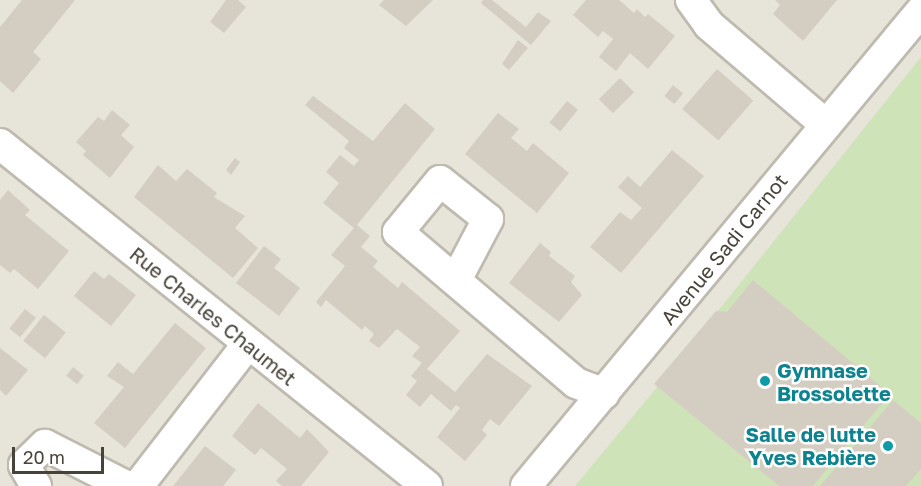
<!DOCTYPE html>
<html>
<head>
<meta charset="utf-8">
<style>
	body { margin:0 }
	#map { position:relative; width:921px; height:486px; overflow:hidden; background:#f4f2ec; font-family:"Golos Text",sans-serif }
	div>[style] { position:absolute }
	.residential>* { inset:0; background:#e7e4da; transform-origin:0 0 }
	.green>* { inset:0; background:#cfe3b9 }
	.building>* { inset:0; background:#d4cec2; transform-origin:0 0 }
	.roads { filter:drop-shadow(2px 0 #bfbaaf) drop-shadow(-2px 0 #bfbaaf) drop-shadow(0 2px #bfbaaf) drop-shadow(0 -2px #bfbaaf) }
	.minor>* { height:30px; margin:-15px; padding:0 15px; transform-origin:15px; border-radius:15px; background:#fff }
	.dots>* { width:16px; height:16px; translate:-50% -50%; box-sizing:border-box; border:3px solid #fff; border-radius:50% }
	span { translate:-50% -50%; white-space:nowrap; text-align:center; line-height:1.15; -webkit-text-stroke:5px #fff; paint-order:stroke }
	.street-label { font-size:20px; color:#48433a }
	.culture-label { font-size:20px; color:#0d838f; font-weight:700 }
	.left { translate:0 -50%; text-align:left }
	.right { translate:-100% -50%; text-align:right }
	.scale { position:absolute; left:12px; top:447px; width:92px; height:27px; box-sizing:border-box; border:3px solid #48433a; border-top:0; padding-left:8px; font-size:18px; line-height:21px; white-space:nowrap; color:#48433a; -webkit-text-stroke:4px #fff; paint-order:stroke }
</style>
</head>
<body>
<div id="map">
	<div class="residential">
		<i style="left:0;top:0;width:921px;height:486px"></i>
	</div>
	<div class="green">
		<i style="clip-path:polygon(921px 57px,921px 486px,575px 486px,658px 386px)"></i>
	</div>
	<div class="building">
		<i style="clip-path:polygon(22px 0,75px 0,33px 52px,41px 59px,13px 93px,0 81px,0 27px)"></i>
		<i style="clip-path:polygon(226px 0,238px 0,246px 7px,224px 33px,210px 22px)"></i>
		<i style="clip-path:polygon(384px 0,433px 0,406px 26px,379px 5px)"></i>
		<i style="clip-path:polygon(483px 0,492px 0,526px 27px,538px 12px,551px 21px,531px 45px,481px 3px)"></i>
		<i style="clip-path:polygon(586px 0,619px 0,634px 13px,637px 9px,645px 17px,648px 14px,675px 36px,648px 69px,630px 53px,616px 71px,599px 57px,613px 39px,603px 31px,598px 37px,573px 15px)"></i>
		<i style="clip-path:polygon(775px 0,837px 0,803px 41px,773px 14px,780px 5px)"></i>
		<i style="clip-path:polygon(518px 40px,528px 48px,509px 70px,502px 64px)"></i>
		<i style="left:717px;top:69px;width:48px;height:53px;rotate:41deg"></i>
		<i style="left:620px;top:78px;width:20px;height:30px;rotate:45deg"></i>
		<i style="left:673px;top:85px;width:13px;height:14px;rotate:39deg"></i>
		<i style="clip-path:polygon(313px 96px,373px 141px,405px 103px,435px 129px,357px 225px,370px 236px,361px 247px,378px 261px,373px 267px,398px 288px,402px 282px,460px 331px,427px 369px,455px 392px,487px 354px,532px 386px,499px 426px,490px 419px,482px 430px,487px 435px,465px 461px,437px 437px,460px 408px,456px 405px,451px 411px,431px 394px,420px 407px,406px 395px,417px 381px,411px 376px,422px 363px,412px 356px,420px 347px,397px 329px,379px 348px,369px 341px,374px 334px,365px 326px,362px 330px,326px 300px,321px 307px,316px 302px,345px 266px,331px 255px,354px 228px,323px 203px,339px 183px,326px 172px,340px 155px,354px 166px,359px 160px,344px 148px,349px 141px,305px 105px)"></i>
		<i style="left:567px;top:101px;width:14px;height:28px;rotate:39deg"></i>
		<i style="clip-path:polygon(112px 110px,130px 125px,121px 135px,134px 147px,110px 178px,83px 155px,86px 151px,76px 142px,98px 117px,104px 121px)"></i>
		<i style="clip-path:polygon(498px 113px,519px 129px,511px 138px,527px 151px,533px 143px,569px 173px,537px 213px,465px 154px)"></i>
		<i style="clip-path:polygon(672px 150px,704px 176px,621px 273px,590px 247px,620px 212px,631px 220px,642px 208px,618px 187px,628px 176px,640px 187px)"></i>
		<i style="clip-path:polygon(235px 158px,240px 162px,231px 175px,226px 170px)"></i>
		<i style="clip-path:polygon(158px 165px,176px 181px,187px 169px,217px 193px,214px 197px,245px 216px,235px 228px,258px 248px,233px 278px,134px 197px)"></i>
		<i style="clip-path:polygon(8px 190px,30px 210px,25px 215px,69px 251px,38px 289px,14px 269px,10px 273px,0 265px,0 200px)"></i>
		<i style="clip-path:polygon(540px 243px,551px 252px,549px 256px,575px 276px,571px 282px,582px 295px,559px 322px,509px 283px)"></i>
		<i style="clip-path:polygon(264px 246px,281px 259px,274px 268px,300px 288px,279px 316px,236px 283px)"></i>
		<i style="clip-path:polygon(94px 271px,104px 279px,109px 274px,136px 295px,111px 326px,74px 296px)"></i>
		<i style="clip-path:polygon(753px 280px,890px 394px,813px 486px,779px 486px,654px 384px,716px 311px,727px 312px)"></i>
		<i style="left:25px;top:309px;width:14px;height:25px;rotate:39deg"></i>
		<i style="left:44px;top:315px;width:28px;height:33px;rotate:39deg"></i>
		<i style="clip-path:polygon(175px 323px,206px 348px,125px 448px,94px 423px,124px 387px,107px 376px,118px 362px,133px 374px)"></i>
		<i style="clip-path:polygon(0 348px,28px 370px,6px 396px,0 390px)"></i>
		<i style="left:73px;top:367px;width:14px;height:11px;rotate:39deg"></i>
		<i style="clip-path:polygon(893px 400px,921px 423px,921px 469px,906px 486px,820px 486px)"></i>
		<i style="clip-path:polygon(258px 403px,300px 438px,307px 429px,329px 452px,301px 486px,282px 486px,276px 481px,287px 469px,261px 448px,255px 455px,232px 436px)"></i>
		<i style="clip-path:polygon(205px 446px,236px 470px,223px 486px,173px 486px)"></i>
	</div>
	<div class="roads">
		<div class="minor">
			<i style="left:691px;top:0;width:31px;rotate:54deg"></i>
			<i style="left:709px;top:25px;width:154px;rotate:40.5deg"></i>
			<i style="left:0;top:144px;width:547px;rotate:38.69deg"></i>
			<i style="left:456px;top:280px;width:69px;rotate:-62.3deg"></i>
			<i style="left:488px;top:219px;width:61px;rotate:-141.6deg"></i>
			<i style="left:440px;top:181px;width:66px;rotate:129.5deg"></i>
			<i style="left:398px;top:232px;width:233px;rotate:40.3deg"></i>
			<i style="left:576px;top:383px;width:30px;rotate:21deg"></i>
			<i style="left:36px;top:486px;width:24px;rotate:-120deg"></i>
			<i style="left:24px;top:465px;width:29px;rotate:-44deg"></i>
			<i style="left:45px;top:445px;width:91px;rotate:26.8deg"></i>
			<i style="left:138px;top:486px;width:178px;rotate:-52.3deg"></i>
			<i style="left:526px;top:486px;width:618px;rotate:-50.25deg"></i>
		</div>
	</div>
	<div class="dots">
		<i style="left:765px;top:381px;background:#0f9aa8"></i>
		<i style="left:888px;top:446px;background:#0f9aa8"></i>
	</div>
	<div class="street-label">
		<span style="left:724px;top:249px;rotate:-51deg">Avenue Sadi Carnot</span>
		<span style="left:213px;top:316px;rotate:39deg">Rue Charles Chaumet</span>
	</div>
	<div class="culture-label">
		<span class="left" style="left:777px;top:382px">Gymnase<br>Brossolette</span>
		<span class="right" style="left:876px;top:446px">Salle de lutte<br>Yves Rebière</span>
	</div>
	<div class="scale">20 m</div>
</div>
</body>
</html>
